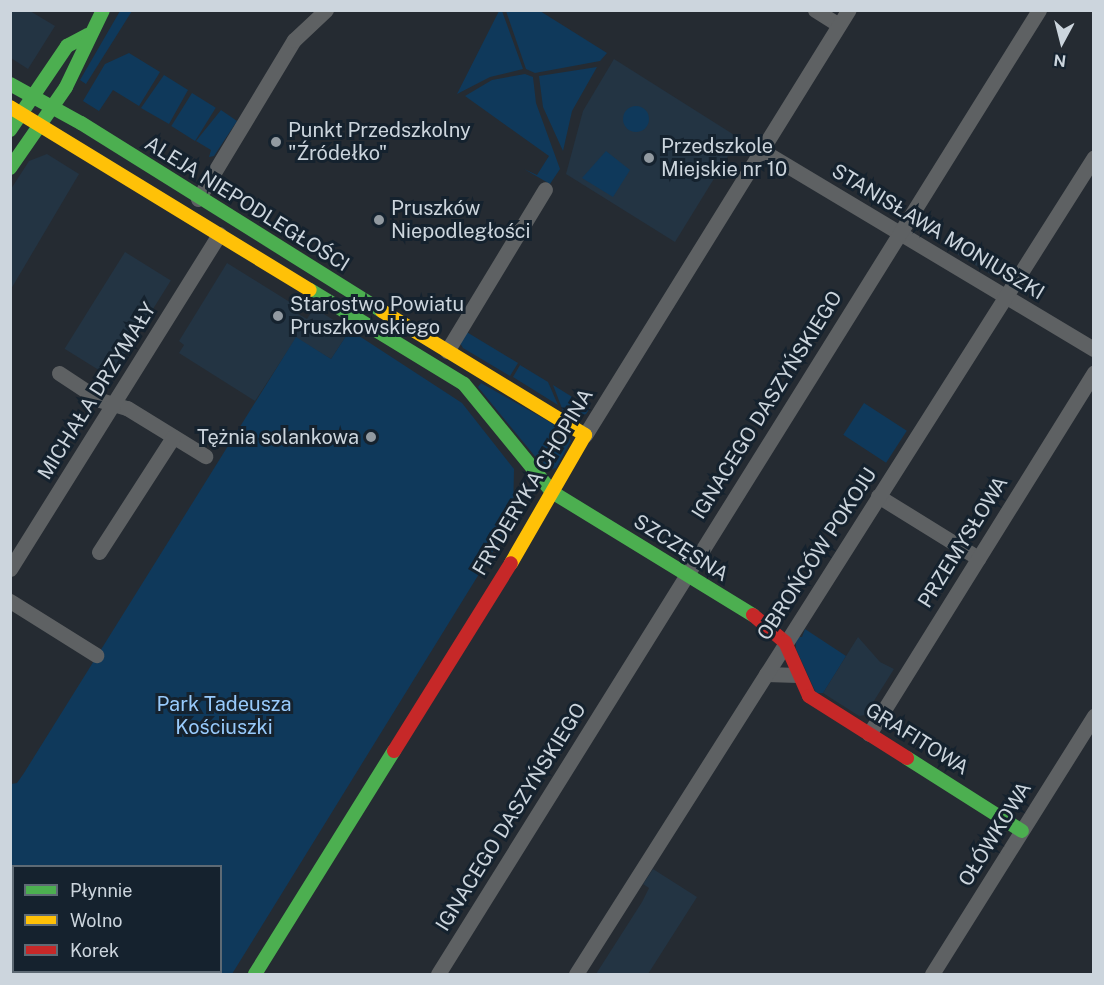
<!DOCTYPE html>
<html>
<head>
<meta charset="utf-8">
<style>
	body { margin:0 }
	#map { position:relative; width:1104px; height:985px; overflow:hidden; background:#252b32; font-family:"Public Sans",sans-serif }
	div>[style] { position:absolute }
	.built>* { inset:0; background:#233443; transform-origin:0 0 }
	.green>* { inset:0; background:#0f395b; transform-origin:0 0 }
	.round { border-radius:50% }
	.street>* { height:15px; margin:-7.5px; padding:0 7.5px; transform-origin:7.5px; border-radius:7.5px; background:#5e6163 }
	.fast>* { height:14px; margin:-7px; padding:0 7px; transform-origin:7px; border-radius:7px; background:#4caf50 }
	.slow>* { height:14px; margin:-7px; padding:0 7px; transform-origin:7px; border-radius:7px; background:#ffc107 }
	.jam>* { height:14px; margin:-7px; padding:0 7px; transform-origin:7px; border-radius:7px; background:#c62828 }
	.dots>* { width:16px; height:16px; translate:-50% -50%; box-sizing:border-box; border:3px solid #15222e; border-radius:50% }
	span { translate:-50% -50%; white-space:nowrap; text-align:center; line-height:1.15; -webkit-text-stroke:6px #15222e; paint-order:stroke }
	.poi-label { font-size:20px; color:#ccd5dd }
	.left { translate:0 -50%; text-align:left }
	.right { translate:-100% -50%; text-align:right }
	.street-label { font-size:20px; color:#ccd5dd }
	.park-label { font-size:20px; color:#98cafb }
	.frame { position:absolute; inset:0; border:12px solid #ccd5dd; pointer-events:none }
	.legend { position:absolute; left:12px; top:865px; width:210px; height:108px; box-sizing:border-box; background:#15222e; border:2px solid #5e6a74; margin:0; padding:8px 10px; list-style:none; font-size:18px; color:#ccd5dd }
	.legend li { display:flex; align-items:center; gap:12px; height:30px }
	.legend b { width:30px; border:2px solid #5e6a74 }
	.north { position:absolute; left:1032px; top:12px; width:60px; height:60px; -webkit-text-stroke:4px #15222e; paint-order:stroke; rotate:187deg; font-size:16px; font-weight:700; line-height:24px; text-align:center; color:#ccd5dd }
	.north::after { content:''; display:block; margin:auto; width:21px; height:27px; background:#ccd5dd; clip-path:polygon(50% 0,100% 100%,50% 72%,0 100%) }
</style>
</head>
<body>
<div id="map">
	<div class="built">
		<i style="clip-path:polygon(10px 11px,30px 11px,55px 26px,28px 69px,11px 58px)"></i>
		<i style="clip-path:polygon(614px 59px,739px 138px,675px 242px,566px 174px,583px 111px)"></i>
		<i style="clip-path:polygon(47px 154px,79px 174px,11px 289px,11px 189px,29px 161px)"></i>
		<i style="clip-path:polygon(965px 243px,1008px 269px,1004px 276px,995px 277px,957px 254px)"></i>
		<i style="left:125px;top:252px;width:54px;height:114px;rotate:32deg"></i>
		<i style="clip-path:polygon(227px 263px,301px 309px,298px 314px,307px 319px,314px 308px,350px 330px,331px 359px,296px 338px,255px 401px,179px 353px,184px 345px,179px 341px)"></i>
		<i style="clip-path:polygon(858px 637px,880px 662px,894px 669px,865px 715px,859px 716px,823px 693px)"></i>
		<i style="clip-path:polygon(653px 869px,697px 897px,648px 974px,591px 974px,596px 974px,642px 902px,649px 888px,643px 884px)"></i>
	</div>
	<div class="green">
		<i style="clip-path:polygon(120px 11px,132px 11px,86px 84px,80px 80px)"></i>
		<i style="clip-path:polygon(499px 11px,502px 11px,523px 69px,490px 77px,457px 94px)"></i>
		<i style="clip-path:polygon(506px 11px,540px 11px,607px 53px,600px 61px,535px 73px,526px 69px)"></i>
		<i style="clip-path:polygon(129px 53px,160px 72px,139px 106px,113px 90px,99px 111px,83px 101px,105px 64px)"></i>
		<i style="clip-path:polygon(597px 67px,572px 111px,563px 151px,543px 107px,539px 76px)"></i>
		<i style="clip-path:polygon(525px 74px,533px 77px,536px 103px,560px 169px,550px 184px,524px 169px,537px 175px,549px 156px,465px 96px,492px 80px)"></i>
		<i style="clip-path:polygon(164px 75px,188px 90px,169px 124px,141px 108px)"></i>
		<i style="left:192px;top:93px;width:28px;height:39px;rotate:32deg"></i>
		<i class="round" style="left:623px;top:106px;width:26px;height:26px"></i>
		<i style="clip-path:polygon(221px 110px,237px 121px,214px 156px,209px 157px,211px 150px,196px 141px)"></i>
		<i style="clip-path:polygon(606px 151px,630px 170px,613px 197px,582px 178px)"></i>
		<i style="clip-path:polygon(evenodd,350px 330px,462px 403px,514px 469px,513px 519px,232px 974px,11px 974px,11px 784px,17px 783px,24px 773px,296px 337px,331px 359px,350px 330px,14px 866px,220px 866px,220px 972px,14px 972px,14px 866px)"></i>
		<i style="clip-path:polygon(465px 331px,518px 363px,510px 376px,463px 348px,460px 343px)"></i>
		<i style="clip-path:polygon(520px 365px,548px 382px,558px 405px,513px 377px)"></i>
		<i style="clip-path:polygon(481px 383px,562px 429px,538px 460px,478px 387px)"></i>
		<i style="clip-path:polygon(553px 385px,590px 408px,586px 414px,578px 417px,563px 411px)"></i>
		<i style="left:864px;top:403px;width:51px;height:38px;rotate:33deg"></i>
		<i style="clip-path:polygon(566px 432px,571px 441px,556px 468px,544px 471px,541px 465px)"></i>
		<i style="clip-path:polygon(805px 629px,846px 656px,823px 693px,816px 693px,796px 649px,796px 637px,802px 637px)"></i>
	</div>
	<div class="street">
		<i style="left:815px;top:10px;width:28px;rotate:32deg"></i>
		<i style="left:761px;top:150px;width:388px;rotate:30.9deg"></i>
		<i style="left:198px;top:199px;width:186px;rotate:-58.9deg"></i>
		<i style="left:294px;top:40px;width:44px;rotate:-43.2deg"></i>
		<i style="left:447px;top:351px;width:189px;rotate:-58.8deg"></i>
		<i style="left:59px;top:373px;width:49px;rotate:33.4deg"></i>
		<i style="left:100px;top:400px;width:28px;rotate:17deg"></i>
		<i style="left:127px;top:408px;width:92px;rotate:31.6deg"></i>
		<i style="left:585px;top:435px;width:500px;rotate:-58.2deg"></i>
		<i style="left:878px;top:496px;width:118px;rotate:31.8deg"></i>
		<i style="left:99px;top:552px;width:137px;rotate:-57.2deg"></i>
		<i style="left:10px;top:569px;width:395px;rotate:-58deg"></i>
		<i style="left:10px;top:601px;width:102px;rotate:32.1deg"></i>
		<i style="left:766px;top:674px;width:32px;rotate:2deg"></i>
		<i style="left:869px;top:734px;width:426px;rotate:-58.1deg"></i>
		<i style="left:438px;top:974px;width:1136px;rotate:-58.06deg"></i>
		<i style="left:576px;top:974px;width:967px;rotate:-57.62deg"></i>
		<i style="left:932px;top:974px;width:305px;rotate:-57.9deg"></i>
	</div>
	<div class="fast">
		<i style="left:10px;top:84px;width:81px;rotate:28.8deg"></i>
		<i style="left:81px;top:123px;width:355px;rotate:32deg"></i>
		<i style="left:10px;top:130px;width:102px;rotate:-55.8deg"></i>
		<i style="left:67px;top:46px;width:24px;rotate:-28deg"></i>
		<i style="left:10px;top:168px;width:98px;rotate:-55.3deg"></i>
		<i style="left:66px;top:87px;width:85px;rotate:-64.3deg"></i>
		<i style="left:310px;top:290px;width:180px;rotate:31.4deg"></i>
		<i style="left:464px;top:384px;width:139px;rotate:50.8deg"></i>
		<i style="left:552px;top:492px;width:236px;rotate:31.5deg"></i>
		<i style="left:907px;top:758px;width:136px;rotate:32.4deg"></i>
		<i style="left:255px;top:974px;width:263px;rotate:-58.1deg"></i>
	</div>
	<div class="slow">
		<i style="left:10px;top:107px;width:351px;rotate:31.4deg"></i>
		<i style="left:382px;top:311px;width:238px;rotate:31.4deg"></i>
		<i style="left:585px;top:435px;width:148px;rotate:120deg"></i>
	</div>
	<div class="jam">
		<i style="left:753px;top:615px;width:42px;rotate:40.2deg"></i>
		<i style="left:785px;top:642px;width:59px;rotate:66deg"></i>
		<i style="left:809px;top:696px;width:116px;rotate:32.3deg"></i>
		<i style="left:394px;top:751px;width:221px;rotate:-58.1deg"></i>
	</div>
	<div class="dots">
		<i style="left:276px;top:142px;background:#929aa1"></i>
		<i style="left:649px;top:158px;background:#929aa1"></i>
		<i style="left:379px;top:220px;background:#929aa1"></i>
		<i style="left:278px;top:316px;background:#929aa1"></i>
		<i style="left:371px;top:437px;background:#929aa1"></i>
	</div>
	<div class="poi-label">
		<span class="left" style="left:288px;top:142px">Punkt Przedszkolny<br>"Źródełko"</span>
		<span class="left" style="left:661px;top:158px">Przedszkole<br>Miejskie nr 10</span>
		<span class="left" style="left:391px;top:220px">Pruszków<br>Niepodległości</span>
		<span class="left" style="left:290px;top:316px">Starostwo Powiatu<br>Pruszkowskiego</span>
		<span class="right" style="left:359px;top:437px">Tężnia solankowa</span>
	</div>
	<div class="street-label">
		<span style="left:247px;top:204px;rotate:32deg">ALEJA NIEPODLEGŁOŚCI</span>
		<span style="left:938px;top:232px;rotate:31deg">STANISŁAWA MONIUSZKI</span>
		<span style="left:97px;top:391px;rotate:-58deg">MICHAŁA DRZYMAŁY</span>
		<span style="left:767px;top:405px;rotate:-58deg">IGNACEGO DASZYŃSKIEGO</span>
		<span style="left:533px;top:482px;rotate:-59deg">FRYDERYKA CHOPINA</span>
		<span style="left:963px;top:542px;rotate:-58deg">PRZEMYSŁOWA</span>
		<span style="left:681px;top:548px;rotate:32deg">SZCZĘSNA</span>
		<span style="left:817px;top:554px;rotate:-57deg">OBROŃCÓW POKOJU</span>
		<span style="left:917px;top:739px;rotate:32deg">GRAFITOWA</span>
		<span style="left:511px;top:817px;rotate:-58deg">IGNACEGO DASZYŃSKIEGO</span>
		<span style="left:995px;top:834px;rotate:-58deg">OŁÓWKOWA</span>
	</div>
	<div class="park-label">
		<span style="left:224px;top:716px">Park Tadeusza<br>Kościuszki</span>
	</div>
	<div class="frame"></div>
	<ul class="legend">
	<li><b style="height:8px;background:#4caf50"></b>Płynnie</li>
	<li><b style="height:8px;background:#ffc107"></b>Wolno</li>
	<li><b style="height:8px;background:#c62828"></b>Korek</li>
	</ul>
	<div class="north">N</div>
</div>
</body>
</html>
